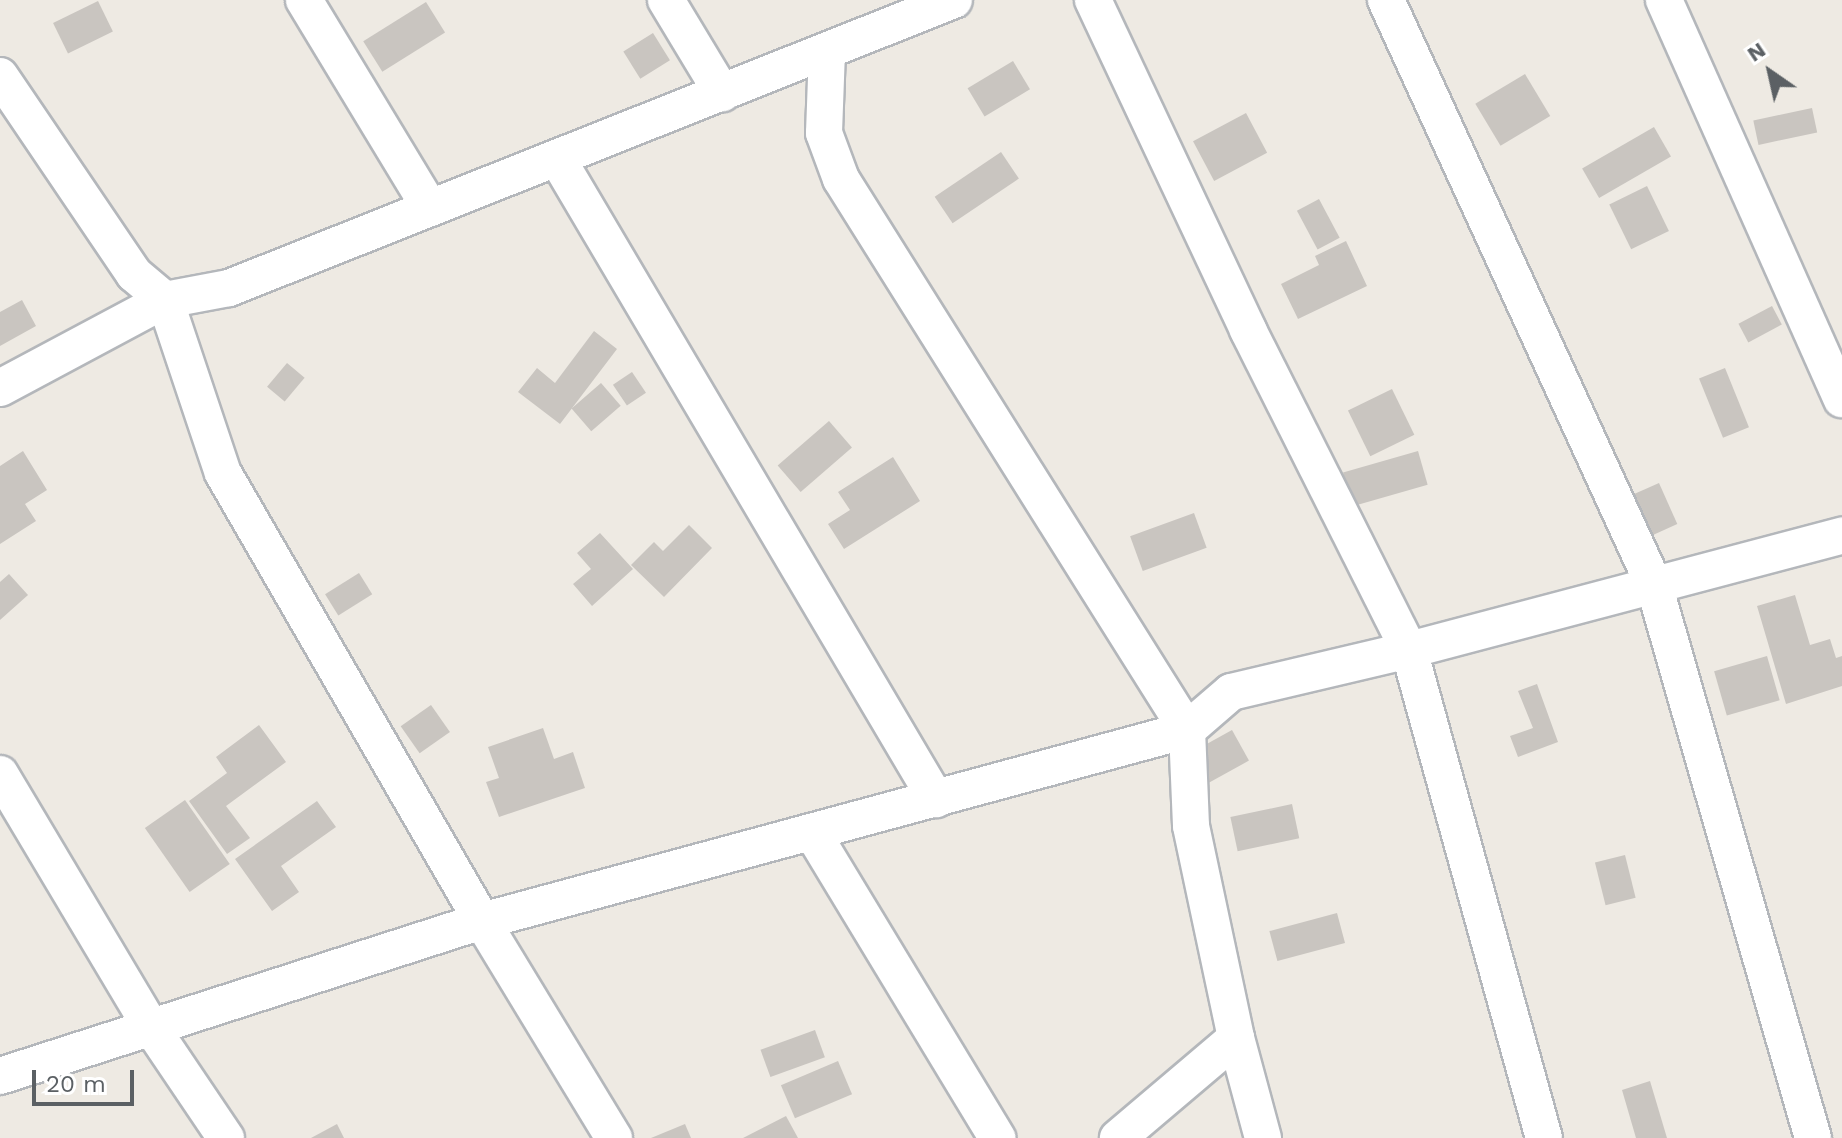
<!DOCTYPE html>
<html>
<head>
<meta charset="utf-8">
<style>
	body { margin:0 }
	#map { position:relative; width:1842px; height:1138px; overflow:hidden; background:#eeeae3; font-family:"Work Sans",sans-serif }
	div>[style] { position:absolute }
	.building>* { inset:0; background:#c9c5c0; transform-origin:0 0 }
	.roads { filter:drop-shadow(2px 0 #b4b7bb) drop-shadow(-2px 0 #b4b7bb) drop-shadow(0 2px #b4b7bb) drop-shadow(0 -2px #b4b7bb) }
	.street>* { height:36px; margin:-18px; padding:0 18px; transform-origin:18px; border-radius:18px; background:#fff }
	span { translate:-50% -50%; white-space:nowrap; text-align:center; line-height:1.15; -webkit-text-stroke:7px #fff; paint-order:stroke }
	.north { position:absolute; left:1730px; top:32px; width:80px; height:80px; -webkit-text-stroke:6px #fff; paint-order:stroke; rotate:326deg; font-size:22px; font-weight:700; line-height:32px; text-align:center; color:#5b6064 }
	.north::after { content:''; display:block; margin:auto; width:28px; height:36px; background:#5b6064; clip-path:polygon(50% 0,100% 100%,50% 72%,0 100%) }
	.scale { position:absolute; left:32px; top:1070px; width:102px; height:36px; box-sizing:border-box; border:4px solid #5b6064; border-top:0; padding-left:10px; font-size:24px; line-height:28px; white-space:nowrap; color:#5b6064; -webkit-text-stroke:6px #fff; paint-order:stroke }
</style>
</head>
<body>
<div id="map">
	<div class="building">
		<i style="left:98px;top:1px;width:34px;height:50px;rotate:64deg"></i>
		<i style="left:426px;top:2px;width:36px;height:74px;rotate:58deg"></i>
		<i style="left:653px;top:33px;width:32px;height:35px;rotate:58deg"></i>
		<i style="left:1013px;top:61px;width:33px;height:53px;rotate:59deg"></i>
		<i style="left:1525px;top:74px;width:49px;height:58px;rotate:59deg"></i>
		<i style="left:1812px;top:108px;width:25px;height:60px;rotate:78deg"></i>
		<i style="left:1246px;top:113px;width:45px;height:60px;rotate:62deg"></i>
		<i style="left:1654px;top:127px;width:34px;height:83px;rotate:60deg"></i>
		<i style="left:1001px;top:152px;width:32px;height:80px;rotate:56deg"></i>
		<i style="left:1647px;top:186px;width:50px;height:42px;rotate:64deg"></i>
		<i style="left:1319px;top:199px;width:44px;height:25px;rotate:62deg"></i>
		<i style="clip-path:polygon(1346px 241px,1367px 286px,1298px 319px,1281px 284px,1319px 265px,1315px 256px)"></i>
		<i style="clip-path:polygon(22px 300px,36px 326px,0 346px,0 312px)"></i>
		<i style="left:1772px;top:306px;width:21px;height:38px;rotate:62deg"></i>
		<i style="clip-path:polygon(594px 331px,617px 349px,560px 424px,518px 392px,537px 368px,555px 383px)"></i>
		<i style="left:287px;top:363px;width:23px;height:31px;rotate:40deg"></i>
		<i style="left:1725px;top:368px;width:64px;height:28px;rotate:68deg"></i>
		<i style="left:632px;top:372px;width:25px;height:23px;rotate:56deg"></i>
		<i style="left:601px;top:383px;width:30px;height:39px;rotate:49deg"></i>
		<i style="left:1392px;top:389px;width:51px;height:49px;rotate:64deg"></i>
		<i style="left:829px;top:421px;width:35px;height:68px;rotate:49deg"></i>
		<i style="clip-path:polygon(23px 451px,47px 490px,25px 504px,36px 521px,0 544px,0 466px)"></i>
		<i style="left:1418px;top:451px;width:35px;height:78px;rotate:74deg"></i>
		<i style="clip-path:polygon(893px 457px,920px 501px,844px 549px,828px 524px,850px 510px,838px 492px)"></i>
		<i style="left:1659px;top:483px;width:45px;height:29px;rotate:66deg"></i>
		<i style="left:1194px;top:513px;width:37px;height:68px;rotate:70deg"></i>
		<i style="clip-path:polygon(689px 525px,712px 548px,664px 597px,631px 565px,654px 542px,663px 551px)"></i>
		<i style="clip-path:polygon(600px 533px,633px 569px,592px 606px,573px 584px,591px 569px,577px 553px)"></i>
		<i style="left:359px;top:573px;width:25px;height:40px;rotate:58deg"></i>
		<i style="clip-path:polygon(9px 574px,28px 595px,0 620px,0 582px)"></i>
		<i style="clip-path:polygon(1795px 595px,1810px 645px,1830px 639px,1836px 658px,1842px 656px,1842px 686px,1786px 704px,1757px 606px)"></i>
		<i style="left:1767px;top:656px;width:46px;height:55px;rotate:74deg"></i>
		<i style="clip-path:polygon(1537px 684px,1558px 742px,1518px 757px,1510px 736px,1533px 728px,1518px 691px)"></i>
		<i style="left:431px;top:705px;width:33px;height:37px;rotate:55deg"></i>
		<i style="clip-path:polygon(259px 725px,286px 762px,226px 806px,250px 838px,227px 854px,189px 801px,227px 773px,216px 757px)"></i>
		<i style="clip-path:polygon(543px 728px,554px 759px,573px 752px,585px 788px,499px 817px,486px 782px,499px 778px,488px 747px)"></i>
		<i style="left:1232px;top:730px;width:35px;height:49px;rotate:61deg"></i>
		<i style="left:185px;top:800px;width:78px;height:49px;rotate:55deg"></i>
		<i style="clip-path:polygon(317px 801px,336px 827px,281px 866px,299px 892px,272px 911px,235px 859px)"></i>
		<i style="left:1292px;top:804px;width:35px;height:63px;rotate:78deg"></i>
		<i style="left:1625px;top:855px;width:44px;height:31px;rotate:76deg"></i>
		<i style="left:1337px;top:913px;width:31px;height:70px;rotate:75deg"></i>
		<i style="left:815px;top:1030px;width:29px;height:58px;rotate:70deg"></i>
		<i style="left:838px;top:1061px;width:36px;height:62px;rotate:67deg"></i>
		<i style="clip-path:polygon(1650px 1081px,1667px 1138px,1636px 1138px,1622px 1090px)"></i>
		<i style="clip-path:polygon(786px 1116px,798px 1138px,743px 1138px)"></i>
		<i style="clip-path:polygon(337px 1124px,344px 1138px,311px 1138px)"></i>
		<i style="clip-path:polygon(685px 1124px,691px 1138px,651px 1138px)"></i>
	</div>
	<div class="roads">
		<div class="street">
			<i style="left:304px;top:0;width:243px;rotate:58.8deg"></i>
			<i style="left:666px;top:0;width:109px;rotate:58.9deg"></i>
			<i style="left:1093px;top:0;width:365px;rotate:64.8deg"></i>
			<i style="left:1248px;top:330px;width:358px;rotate:63.3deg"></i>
			<i style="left:1409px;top:650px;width:506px;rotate:74.54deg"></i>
			<i style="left:1386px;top:0;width:643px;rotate:65.39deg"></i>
			<i style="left:1654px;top:585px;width:575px;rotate:73.96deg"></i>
			<i style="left:1664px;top:0;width:437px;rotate:66deg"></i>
			<i style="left:827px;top:51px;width:82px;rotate:92.1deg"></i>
			<i style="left:824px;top:133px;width:49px;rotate:69.7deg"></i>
			<i style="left:841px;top:179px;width:651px;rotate:57.87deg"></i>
			<i style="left:1187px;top:730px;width:96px;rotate:87.6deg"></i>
			<i style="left:1191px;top:826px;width:217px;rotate:78deg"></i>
			<i style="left:1236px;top:1038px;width:155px;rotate:139.7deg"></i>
			<i style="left:0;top:76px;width:239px;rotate:55.9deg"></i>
			<i style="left:134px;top:274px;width:40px;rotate:40deg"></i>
			<i style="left:165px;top:300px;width:182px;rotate:71.5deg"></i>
			<i style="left:223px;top:473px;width:517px;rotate:59.97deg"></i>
			<i style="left:482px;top:921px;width:254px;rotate:58.7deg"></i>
			<i style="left:557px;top:158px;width:745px;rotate:59.41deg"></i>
			<i style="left:0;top:388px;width:187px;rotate:-28.1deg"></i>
			<i style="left:165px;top:300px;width:65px;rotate:-10.6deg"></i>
			<i style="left:229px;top:288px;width:780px;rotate:-21.67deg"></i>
			<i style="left:0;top:774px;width:295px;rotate:59.2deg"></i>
			<i style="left:151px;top:1027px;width:134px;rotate:56deg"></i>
			<i style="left:812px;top:832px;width:358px;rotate:58.8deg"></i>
			<i style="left:1236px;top:1038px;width:104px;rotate:74.9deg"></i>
			<i style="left:0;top:1076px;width:506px;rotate:-17.83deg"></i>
			<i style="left:482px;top:921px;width:730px;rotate:-15.16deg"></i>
			<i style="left:1187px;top:730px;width:58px;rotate:-40.8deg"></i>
			<i style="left:1231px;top:692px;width:183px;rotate:-13.3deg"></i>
			<i style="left:1409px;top:650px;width:448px;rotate:-14.8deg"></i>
		</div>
	</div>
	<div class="north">N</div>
	<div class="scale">20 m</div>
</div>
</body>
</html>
